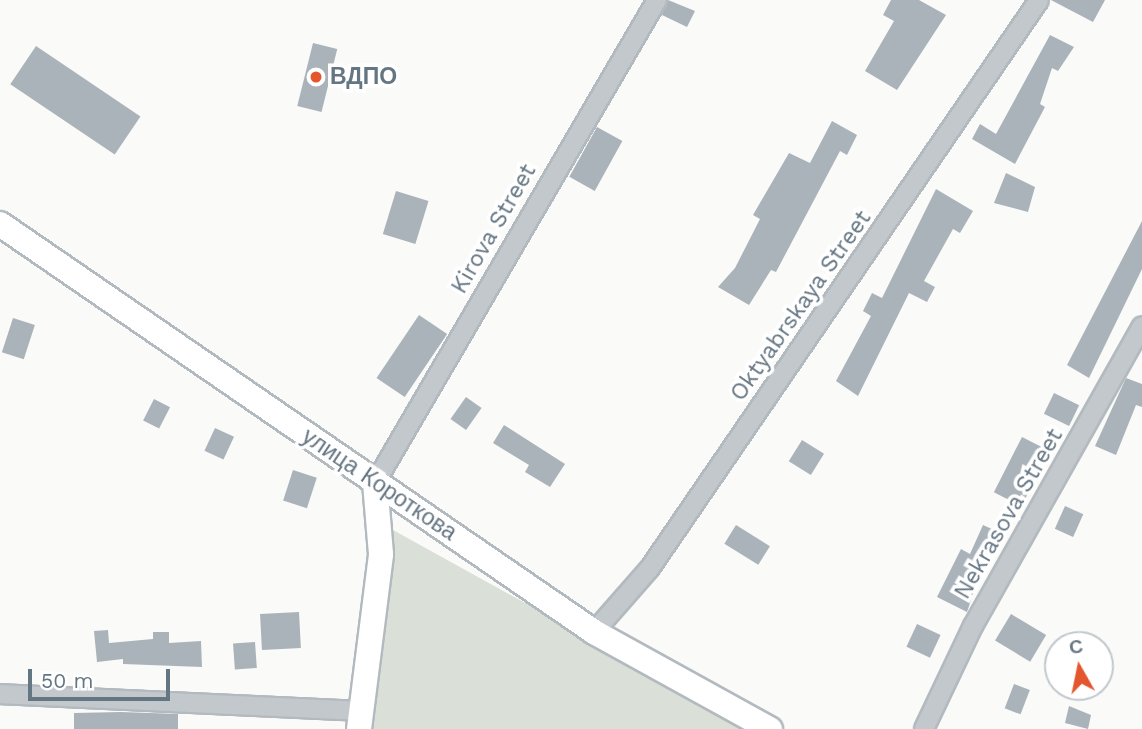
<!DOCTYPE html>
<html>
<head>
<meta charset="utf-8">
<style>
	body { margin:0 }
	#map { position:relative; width:1142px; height:729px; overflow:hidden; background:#fafaf8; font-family:"Work Sans",sans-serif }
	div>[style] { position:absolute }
	.green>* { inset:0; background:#dadfd7 }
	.building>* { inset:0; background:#aab3b9; transform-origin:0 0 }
	.roads { filter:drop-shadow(2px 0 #b3babf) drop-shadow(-2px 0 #b3babf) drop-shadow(0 2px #b3babf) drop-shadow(0 -2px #b3babf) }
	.street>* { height:18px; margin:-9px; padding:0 9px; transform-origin:9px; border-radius:9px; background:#c3c8cc }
	.secondary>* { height:24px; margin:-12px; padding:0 12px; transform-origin:12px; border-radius:12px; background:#fff }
	.dots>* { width:19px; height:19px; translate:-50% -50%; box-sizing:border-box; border:4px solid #fff; border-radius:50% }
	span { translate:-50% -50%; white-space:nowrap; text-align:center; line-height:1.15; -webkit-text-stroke:7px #fff; paint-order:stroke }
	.poi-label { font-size:23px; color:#657683; font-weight:700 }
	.left { translate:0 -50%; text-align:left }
	.street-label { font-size:23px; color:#657683 }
	.north { position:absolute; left:1044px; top:631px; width:70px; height:70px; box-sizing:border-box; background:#fff; border:2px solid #c1c8cd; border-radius:50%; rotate:351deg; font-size:19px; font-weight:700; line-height:28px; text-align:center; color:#657683 }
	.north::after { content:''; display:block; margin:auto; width:24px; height:32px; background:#e4572e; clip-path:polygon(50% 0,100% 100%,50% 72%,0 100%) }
	.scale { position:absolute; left:28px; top:669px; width:142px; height:32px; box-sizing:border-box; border:4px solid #657683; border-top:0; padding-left:9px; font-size:21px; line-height:24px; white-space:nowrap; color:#657683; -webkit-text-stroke:5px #fff; paint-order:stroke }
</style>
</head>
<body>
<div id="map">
	<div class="green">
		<i style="clip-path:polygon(384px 525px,751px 728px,751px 729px,371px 729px)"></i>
	</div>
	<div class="building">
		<i style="clip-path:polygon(668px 0,695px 11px,687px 27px,662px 15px)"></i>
		<i style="clip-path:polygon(891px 0,919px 0,946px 15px,897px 90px,865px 71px,894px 21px,883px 15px)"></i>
		<i style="clip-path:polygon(1051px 0,1105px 0,1093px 22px)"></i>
		<i style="clip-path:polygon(1050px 35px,1074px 47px,1058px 71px,1052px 68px,1040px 104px,1045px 107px,1015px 164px,972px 139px,980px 124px,996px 134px)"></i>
		<i style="left:313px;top:43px;width:25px;height:65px;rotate:14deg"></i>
		<i style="left:36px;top:46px;width:126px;height:46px;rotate:34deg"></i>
		<i style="clip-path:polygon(832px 121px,857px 135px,847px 155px,840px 151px,776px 272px,771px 270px,749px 305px,718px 287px,735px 268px,760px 219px,753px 215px,789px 153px,810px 163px)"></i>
		<i style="left:597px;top:127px;width:29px;height:57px;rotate:29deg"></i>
		<i style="clip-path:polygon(1006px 173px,1035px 187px,1028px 212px,994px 203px)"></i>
		<i style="clip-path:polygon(936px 189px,973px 211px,960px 233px,953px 229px,924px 281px,935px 287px,927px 302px,909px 293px,858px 396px,836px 381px,871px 316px,863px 311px,872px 293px,882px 298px)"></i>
		<i style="left:396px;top:191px;width:34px;height:45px;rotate:17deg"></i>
		<i style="clip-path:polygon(1142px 221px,1142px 269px,1089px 378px,1067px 365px)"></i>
		<i style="left:419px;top:315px;width:34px;height:76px;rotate:34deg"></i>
		<i style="left:13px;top:318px;width:23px;height:36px;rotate:18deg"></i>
		<i style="clip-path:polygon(1126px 378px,1142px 384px,1142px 407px,1136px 405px,1116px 455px,1095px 446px)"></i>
		<i style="left:1054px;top:393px;width:28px;height:23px;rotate:26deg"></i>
		<i style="left:466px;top:397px;width:19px;height:27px;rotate:35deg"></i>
		<i style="left:154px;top:399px;width:18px;height:24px;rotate:27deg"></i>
		<i style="clip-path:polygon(504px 425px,565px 464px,550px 487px,525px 472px,529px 465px,493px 443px)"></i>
		<i style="left:215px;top:428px;width:21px;height:25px;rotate:25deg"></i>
		<i style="left:1022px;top:437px;width:31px;height:62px;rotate:27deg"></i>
		<i style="left:802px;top:440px;width:26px;height:25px;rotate:32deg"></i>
		<i style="left:293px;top:470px;width:25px;height:32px;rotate:18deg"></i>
		<i style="left:1065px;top:506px;width:20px;height:25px;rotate:24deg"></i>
		<i style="left:736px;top:525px;width:40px;height:22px;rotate:32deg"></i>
		<i style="clip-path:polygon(983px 525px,1005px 535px,992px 556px,987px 553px,967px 612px,937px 597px,961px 549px,970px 554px)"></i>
		<i style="left:299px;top:612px;width:36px;height:39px;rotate:87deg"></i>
		<i style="left:1011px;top:614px;width:41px;height:31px;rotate:31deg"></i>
		<i style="left:917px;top:624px;width:26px;height:25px;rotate:25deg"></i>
		<i style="clip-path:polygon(108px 630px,109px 643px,153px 639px,153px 632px,169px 632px,169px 643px,201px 641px,202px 667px,123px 664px,123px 659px,97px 662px,94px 631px)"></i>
		<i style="left:255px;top:642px;width:26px;height:22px;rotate:86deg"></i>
		<i style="left:1014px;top:684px;width:17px;height:26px;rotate:21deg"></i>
		<i style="clip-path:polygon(1069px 706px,1091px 715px,1088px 729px,1065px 723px)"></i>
		<i style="clip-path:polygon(121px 712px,178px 714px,178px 729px,74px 729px,74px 713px)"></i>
	</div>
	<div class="roads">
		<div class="street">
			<i style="left:375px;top:483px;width:559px;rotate:-59.72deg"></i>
			<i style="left:594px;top:632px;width:85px;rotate:-48.8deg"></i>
			<i style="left:650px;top:568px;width:688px;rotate:-55.59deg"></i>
			<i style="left:0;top:694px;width:359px;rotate:2.7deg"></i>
			<i style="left:924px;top:729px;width:114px;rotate:-64.6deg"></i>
			<i style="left:973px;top:626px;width:344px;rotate:-60.6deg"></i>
		</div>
		<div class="secondary">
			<i style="left:0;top:224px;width:721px;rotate:34.48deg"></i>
			<i style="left:594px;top:632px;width:201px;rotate:28.9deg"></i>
			<i style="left:359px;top:729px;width:176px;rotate:-82.8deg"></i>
			<i style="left:381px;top:554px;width:71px;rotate:-94.8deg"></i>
		</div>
	</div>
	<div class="dots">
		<i style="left:316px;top:77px;background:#e4572e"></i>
	</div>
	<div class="poi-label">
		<span class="left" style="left:330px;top:77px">ВДПО</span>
	</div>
	<div class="street-label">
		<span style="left:494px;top:229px;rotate:-60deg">Kirova Street</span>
		<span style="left:801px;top:306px;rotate:-55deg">Oktyabrskaya Street</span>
		<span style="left:379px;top:485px;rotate:34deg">улица Короткова</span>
		<span style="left:1009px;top:514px;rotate:-60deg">Nekrasova Street</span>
	</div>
	<div class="north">С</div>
	<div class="scale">50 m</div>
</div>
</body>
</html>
